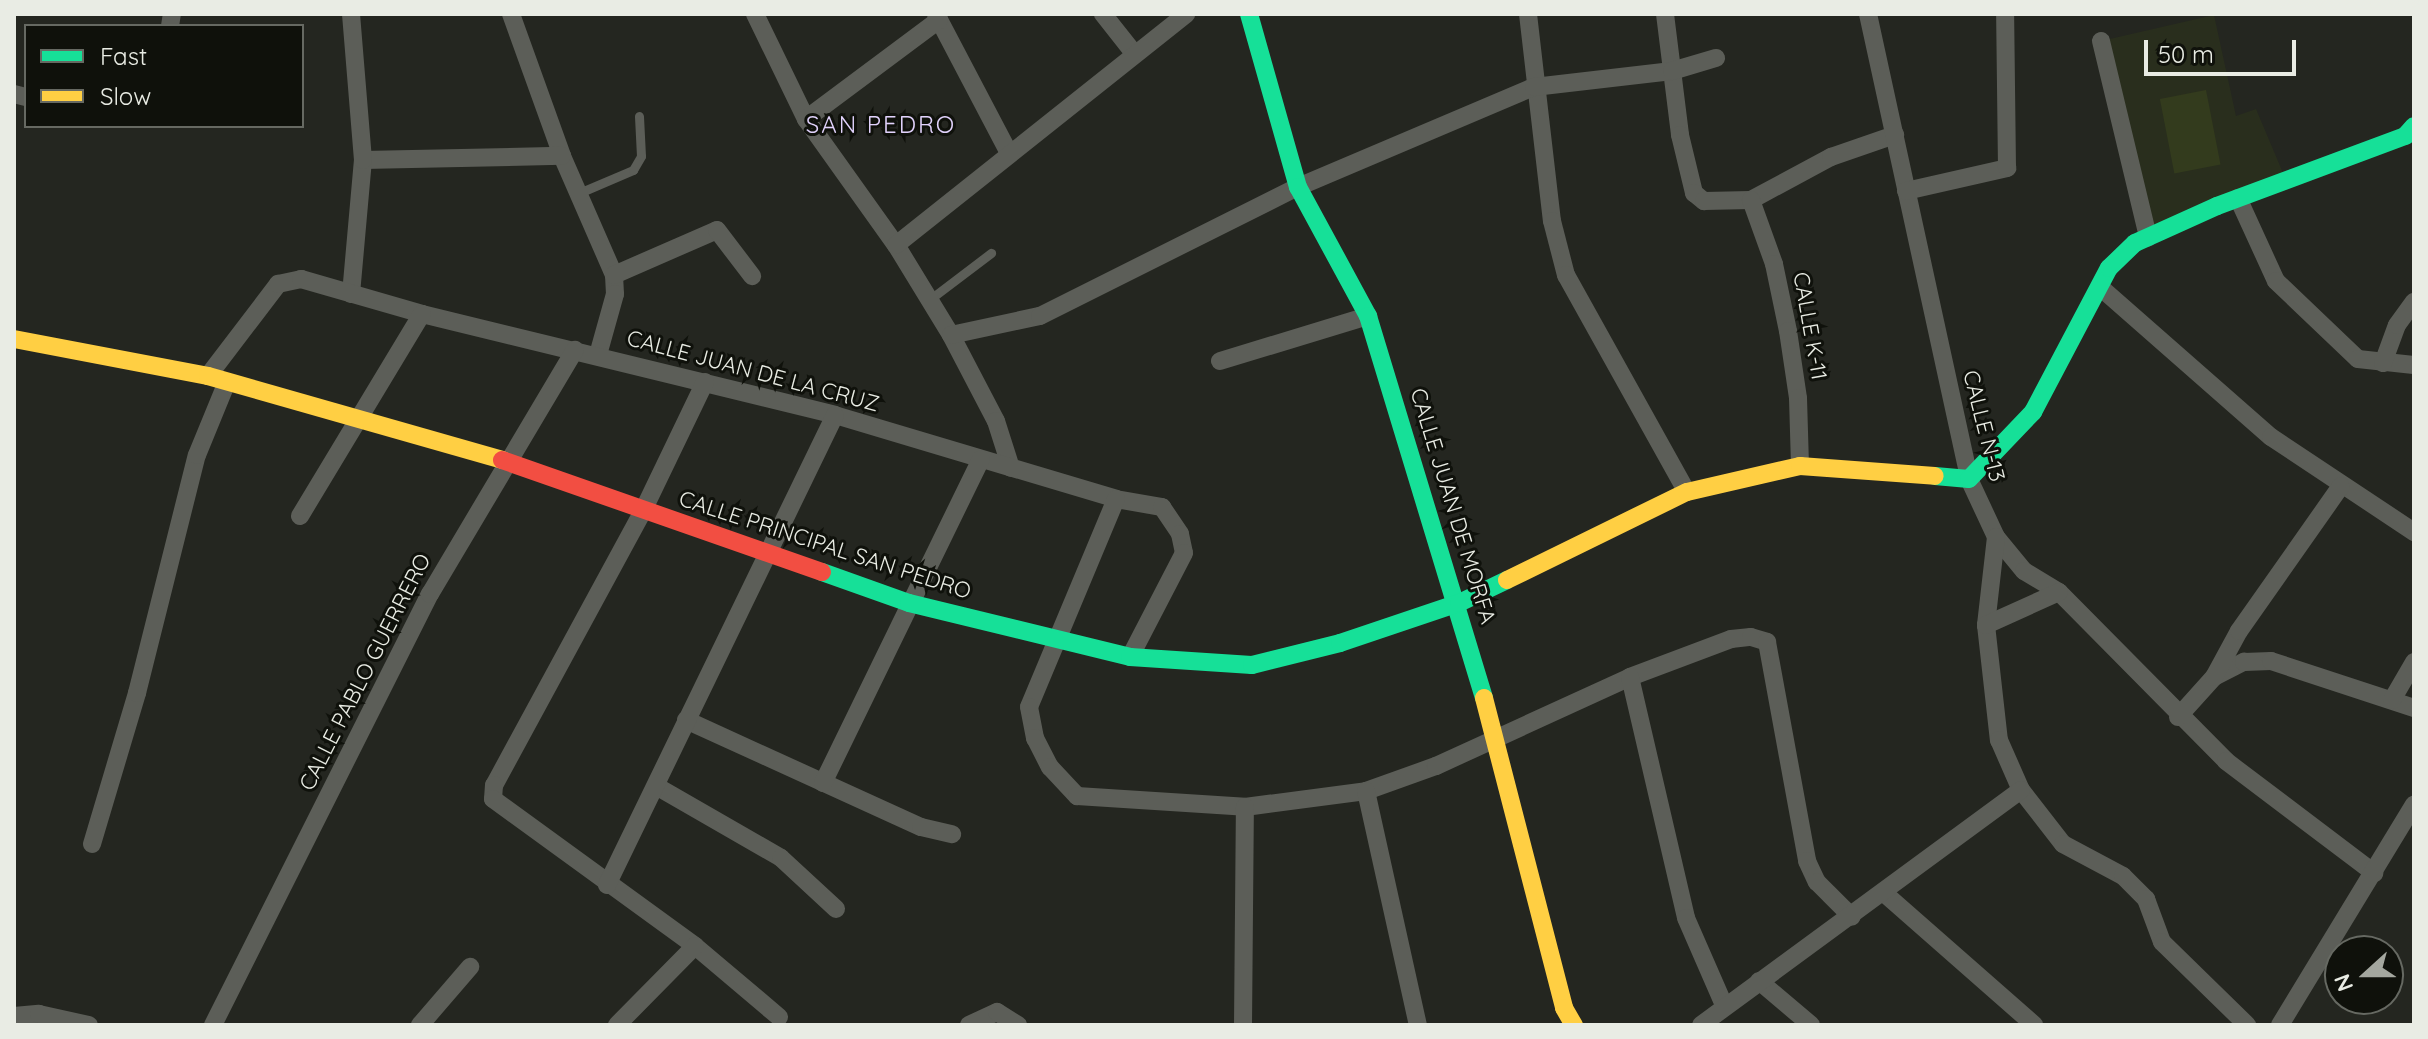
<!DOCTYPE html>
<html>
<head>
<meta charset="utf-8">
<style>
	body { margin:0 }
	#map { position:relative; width:2428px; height:1039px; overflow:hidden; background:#242620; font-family:Quicksand,sans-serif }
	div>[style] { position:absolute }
	.built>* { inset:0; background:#292e1d }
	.green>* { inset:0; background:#333b1d; transform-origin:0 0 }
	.lane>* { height:9px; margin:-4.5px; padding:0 4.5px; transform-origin:4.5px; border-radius:4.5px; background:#5c5e58 }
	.street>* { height:18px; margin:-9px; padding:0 9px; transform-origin:9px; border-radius:9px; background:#5c5e58 }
	.fast>* { height:18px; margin:-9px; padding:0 9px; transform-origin:9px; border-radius:9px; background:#16e098 }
	.slow>* { height:18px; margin:-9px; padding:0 9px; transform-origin:9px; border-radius:9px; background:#ffcf43 }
	.jam>* { height:18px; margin:-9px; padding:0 9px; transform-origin:9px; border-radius:9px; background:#f24e42 }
	span { translate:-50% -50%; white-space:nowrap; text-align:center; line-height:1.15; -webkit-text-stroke:6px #0f110b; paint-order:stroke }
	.street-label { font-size:22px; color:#e9ece4 }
	.neighbourhood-label { font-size:24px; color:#e1d2fc; letter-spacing:2px }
	.frame { position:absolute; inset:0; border:16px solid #e9ece4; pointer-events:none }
	.legend { position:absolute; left:24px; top:24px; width:280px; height:104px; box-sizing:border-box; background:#0f110b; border:2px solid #666962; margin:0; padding:10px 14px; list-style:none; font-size:24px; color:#e9ece4 }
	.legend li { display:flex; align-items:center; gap:16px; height:40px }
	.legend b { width:40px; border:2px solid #666962 }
	.north { position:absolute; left:2324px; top:935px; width:80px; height:80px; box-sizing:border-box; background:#0f110b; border:2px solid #666962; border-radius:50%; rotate:249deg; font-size:22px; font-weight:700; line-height:32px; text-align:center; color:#e9ece4 }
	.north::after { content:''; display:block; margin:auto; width:28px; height:36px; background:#a4a79f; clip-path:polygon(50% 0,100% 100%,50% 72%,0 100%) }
	.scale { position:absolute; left:2144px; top:40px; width:152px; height:36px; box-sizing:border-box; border:4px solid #e9ece4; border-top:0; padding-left:10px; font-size:24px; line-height:28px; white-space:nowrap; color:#e9ece4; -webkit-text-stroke:6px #0f110b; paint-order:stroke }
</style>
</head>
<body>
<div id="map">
	<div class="built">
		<i style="clip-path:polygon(2214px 15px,2236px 116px,2256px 109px,2286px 180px,2148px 237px,2101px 41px)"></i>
	</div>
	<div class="green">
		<i style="left:2206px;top:90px;width:76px;height:47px;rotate:79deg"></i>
	</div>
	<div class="lane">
		<i style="left:579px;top:193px;width:59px;rotate:-23.1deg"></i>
		<i style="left:633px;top:170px;width:16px;rotate:-60deg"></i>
		<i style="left:641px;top:156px;width:40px;rotate:-92.9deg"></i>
		<i style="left:929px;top:300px;width:78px;rotate:-37.2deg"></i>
	</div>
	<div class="street">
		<i style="left:511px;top:14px;width:151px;rotate:70.2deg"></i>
		<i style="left:562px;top:156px;width:130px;rotate:66.4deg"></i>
		<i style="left:614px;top:275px;width:19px;rotate:87deg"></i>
		<i style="left:615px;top:294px;width:63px;rotate:105.6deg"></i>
		<i style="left:755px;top:14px;width:117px;rotate:64.1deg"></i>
		<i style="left:806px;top:119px;width:155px;rotate:54.5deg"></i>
		<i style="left:896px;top:245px;width:105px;rotate:58.6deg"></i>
		<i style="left:951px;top:335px;width:97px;rotate:62.4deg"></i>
		<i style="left:996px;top:421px;width:49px;rotate:72.3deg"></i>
		<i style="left:936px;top:14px;width:157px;rotate:62.3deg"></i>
		<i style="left:1103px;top:14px;width:48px;rotate:51.7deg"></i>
		<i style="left:1528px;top:14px;width:208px;rotate:83.4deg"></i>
		<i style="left:1552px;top:221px;width:56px;rotate:75.5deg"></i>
		<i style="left:1566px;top:275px;width:248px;rotate:60.9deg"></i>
		<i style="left:1665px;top:14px;width:122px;rotate:82.9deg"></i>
		<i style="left:1680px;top:135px;width:60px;rotate:76.4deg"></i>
		<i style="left:1694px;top:193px;width:13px;rotate:39deg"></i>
		<i style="left:1704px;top:201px;width:47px;rotate:-1.2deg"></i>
		<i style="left:1751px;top:200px;width:91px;rotate:-28.3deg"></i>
		<i style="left:1831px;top:157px;width:68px;rotate:-19deg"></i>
		<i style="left:1868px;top:14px;width:476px;rotate:77.7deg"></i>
		<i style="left:1969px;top:479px;width:64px;rotate:65deg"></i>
		<i style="left:1996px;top:537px;width:44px;rotate:50.5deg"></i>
		<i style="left:2024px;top:571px;width:41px;rotate:31deg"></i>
		<i style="left:2059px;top:592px;width:238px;rotate:45.3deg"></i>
		<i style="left:2226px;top:761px;width:186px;rotate:37.1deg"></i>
		<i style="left:170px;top:26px;width:12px;rotate:-81deg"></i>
		<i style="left:2101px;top:41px;width:202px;rotate:76.5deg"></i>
		<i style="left:14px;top:94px;width:12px;rotate:14deg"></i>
		<i style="left:806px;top:119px;width:166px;rotate:-36.7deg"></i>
		<i style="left:363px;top:160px;width:199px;rotate:-1.2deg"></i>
		<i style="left:1906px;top:191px;width:104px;rotate:-12.8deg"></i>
		<i style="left:2007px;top:168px;width:154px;rotate:-90.7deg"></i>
		<i style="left:2238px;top:198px;width:91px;rotate:65.4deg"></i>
		<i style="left:2276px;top:281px;width:113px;rotate:43.6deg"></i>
		<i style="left:2358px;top:359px;width:56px;rotate:6.1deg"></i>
		<i style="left:1751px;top:200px;width:68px;rotate:70.2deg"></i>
		<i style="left:1774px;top:264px;width:68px;rotate:78.2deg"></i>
		<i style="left:1788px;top:331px;width:68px;rotate:81.5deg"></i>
		<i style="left:1798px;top:398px;width:68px;rotate:88.3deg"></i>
		<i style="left:896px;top:245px;width:371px;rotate:-38.5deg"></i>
		<i style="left:614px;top:275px;width:112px;rotate:-23.6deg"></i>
		<i style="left:717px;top:230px;width:58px;rotate:52.7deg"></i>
		<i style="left:2100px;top:287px;width:227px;rotate:41.3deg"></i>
		<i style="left:2271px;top:437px;width:172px;rotate:33.6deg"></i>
		<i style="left:351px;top:294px;width:135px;rotate:-84.9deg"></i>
		<i style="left:363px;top:160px;width:146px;rotate:-94.7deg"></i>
		<i style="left:951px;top:335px;width:91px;rotate:-12.1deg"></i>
		<i style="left:1040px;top:316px;width:288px;rotate:-26.6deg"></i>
		<i style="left:1298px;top:187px;width:256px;rotate:-23deg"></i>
		<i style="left:1534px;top:87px;width:139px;rotate:-6.6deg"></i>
		<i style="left:1672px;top:71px;width:46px;rotate:-16.5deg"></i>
		<i style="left:1220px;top:361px;width:155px;rotate:-16.9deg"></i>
		<i style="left:2383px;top:363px;width:40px;rotate:-69.8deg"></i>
		<i style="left:2397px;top:325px;width:29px;rotate:-54deg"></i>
		<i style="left:208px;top:376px;width:116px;rotate:-52.7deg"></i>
		<i style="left:278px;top:284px;width:24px;rotate:-12deg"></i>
		<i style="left:301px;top:279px;width:126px;rotate:16.1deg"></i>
		<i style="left:422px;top:314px;width:425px;rotate:13.7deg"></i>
		<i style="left:835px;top:415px;width:293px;rotate:16.6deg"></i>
		<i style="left:1116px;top:499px;width:47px;rotate:9.9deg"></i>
		<i style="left:1162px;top:507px;width:32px;rotate:56deg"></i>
		<i style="left:1180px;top:534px;width:19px;rotate:78deg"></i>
		<i style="left:1184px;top:553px;width:117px;rotate:117.4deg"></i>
		<i style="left:705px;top:382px;width:143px;rotate:115.7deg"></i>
		<i style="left:643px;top:511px;width:312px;rotate:118.5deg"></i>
		<i style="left:494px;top:785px;width:14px;rotate:94deg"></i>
		<i style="left:493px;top:799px;width:250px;rotate:36deg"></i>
		<i style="left:695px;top:946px;width:110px;rotate:40.2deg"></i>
		<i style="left:1116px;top:499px;width:225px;rotate:112.7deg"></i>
		<i style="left:1029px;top:707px;width:32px;rotate:79deg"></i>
		<i style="left:1035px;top:738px;width:33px;rotate:63deg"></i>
		<i style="left:1050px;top:767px;width:40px;rotate:47deg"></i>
		<i style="left:1077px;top:796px;width:168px;rotate:3.7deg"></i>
		<i style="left:1245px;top:807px;width:122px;rotate:-7.5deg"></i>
		<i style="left:1366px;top:791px;width:74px;rotate:-19.7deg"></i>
		<i style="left:1436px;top:766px;width:213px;rotate:-24.6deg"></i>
		<i style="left:1630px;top:677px;width:108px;rotate:-20.6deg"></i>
		<i style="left:1731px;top:639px;width:20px;rotate:-6deg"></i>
		<i style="left:1751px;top:637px;width:17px;rotate:17deg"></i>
		<i style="left:1767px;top:642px;width:223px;rotate:79.6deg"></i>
		<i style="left:1807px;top:861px;width:23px;rotate:65deg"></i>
		<i style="left:1817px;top:882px;width:49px;rotate:45deg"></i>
		<i style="left:300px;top:516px;width:236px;rotate:-58.9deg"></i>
		<i style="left:1996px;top:537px;width:89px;rotate:96.5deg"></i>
		<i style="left:1986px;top:625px;width:116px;rotate:83.6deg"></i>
		<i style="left:1999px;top:740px;width:55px;rotate:66.3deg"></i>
		<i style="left:2021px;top:790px;width:68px;rotate:52.1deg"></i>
		<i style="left:2063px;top:844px;width:68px;rotate:28.1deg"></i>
		<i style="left:2123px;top:876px;width:33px;rotate:45deg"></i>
		<i style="left:2146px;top:899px;width:46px;rotate:69.6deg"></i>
		<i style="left:2162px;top:942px;width:119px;rotate:44.3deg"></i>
		<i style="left:1986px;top:625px;width:80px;rotate:-24.3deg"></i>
		<i style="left:1630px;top:677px;width:247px;rotate:76.9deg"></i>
		<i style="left:1686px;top:918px;width:95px;rotate:66.4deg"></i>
		<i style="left:2214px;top:677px;width:34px;rotate:-27deg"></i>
		<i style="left:2244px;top:662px;width:27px;rotate:-2deg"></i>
		<i style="left:2271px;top:661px;width:151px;rotate:18.2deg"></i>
		<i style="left:2392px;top:700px;width:44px;rotate:-59.9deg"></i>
		<i style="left:2178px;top:717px;width:54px;rotate:-48deg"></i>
		<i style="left:2214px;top:677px;width:52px;rotate:-61.5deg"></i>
		<i style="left:2239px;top:631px;width:177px;rotate:-54.9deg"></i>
		<i style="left:686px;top:720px;width:258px;rotate:24.5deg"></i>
		<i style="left:921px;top:827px;width:32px;rotate:13deg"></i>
		<i style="left:823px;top:783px;width:360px;rotate:-64deg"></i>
		<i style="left:656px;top:786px;width:144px;rotate:29.9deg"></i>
		<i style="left:781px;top:858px;width:75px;rotate:42.8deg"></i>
		<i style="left:1366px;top:791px;width:240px;rotate:77.5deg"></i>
		<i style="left:92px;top:844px;width:158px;rotate:-73.4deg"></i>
		<i style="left:137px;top:693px;width:245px;rotate:-75.9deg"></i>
		<i style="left:197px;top:455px;width:79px;rotate:-67.7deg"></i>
		<i style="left:607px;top:885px;width:522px;rotate:-64.12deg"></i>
		<i style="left:1884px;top:893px;width:200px;rotate:41.3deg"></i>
		<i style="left:1759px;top:981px;width:68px;rotate:40.2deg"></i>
		<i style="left:14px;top:1016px;width:25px;rotate:-5deg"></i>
		<i style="left:39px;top:1014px;width:51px;rotate:12.4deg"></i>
		<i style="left:213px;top:1025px;width:483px;rotate:-63.3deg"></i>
		<i style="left:430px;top:594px;width:284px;rotate:-59.3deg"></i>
		<i style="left:420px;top:1025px;width:77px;rotate:-49.2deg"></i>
		<i style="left:617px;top:1025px;width:111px;rotate:-45.4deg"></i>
		<i style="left:969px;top:1025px;width:31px;rotate:-25deg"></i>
		<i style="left:997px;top:1012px;width:25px;rotate:32deg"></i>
		<i style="left:1243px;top:1025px;width:218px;rotate:-89.5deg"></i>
		<i style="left:1701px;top:1025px;width:397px;rotate:-36.3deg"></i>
		<i style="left:2280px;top:1025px;width:258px;rotate:-58.7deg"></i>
	</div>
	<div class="fast">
		<i style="left:1249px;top:14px;width:180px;rotate:74.2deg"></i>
		<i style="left:1298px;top:187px;width:147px;rotate:61.5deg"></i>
		<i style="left:1368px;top:316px;width:399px;rotate:73.1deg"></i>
		<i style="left:1935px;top:476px;width:34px;rotate:5deg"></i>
		<i style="left:1969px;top:479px;width:93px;rotate:-46.3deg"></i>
		<i style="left:2033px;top:412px;width:163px;rotate:-62.2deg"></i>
		<i style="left:2109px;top:268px;width:36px;rotate:-44deg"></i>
		<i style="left:2135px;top:243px;width:90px;rotate:-24.3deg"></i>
		<i style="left:2217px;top:206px;width:201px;rotate:-20.4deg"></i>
		<i style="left:2405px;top:136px;width:13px;rotate:-48deg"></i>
		<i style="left:822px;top:572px;width:92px;rotate:19.6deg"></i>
		<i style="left:909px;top:603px;width:228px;rotate:13.7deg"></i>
		<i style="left:1130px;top:657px;width:122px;rotate:3.8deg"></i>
		<i style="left:1252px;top:665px;width:91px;rotate:-14deg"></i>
		<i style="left:1340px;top:643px;width:126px;rotate:-18.6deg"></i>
		<i style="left:1459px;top:603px;width:53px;rotate:-25.6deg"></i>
	</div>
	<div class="slow">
		<i style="left:14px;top:339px;width:197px;rotate:10.8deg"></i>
		<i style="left:208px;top:376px;width:306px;rotate:15.9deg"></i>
		<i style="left:1507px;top:580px;width:200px;rotate:-26.1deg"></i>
		<i style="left:1687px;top:492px;width:116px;rotate:-13deg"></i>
		<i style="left:1800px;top:466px;width:135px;rotate:4.2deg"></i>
		<i style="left:1484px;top:698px;width:320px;rotate:75.5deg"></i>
		<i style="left:1564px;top:1008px;width:20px;rotate:60deg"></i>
	</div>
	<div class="jam">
		<i style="left:502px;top:460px;width:339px;rotate:19.3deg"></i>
	</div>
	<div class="street-label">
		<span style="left:1810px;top:326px;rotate:80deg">CALLE K-11</span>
		<span style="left:753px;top:371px;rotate:15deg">CALLE JUAN DE LA CRUZ</span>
		<span style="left:1984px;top:426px;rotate:76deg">CALLE N-13</span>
		<span style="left:1453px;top:506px;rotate:73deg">CALLE JUAN DE MORFA</span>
		<span style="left:825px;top:545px;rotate:18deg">CALLE PRINCIPAL SAN PEDRO</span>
		<span style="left:365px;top:672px;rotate:-63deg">CALLE PABLO GUERRERO</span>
	</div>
	<div class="neighbourhood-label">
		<span style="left:881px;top:125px">SAN PEDRO</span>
	</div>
	<div class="frame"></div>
	<ul class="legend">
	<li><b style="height:10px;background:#16e098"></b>Fast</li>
	<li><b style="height:10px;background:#ffcf43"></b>Slow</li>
	</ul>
	<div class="north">N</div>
	<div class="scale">50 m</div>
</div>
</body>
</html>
